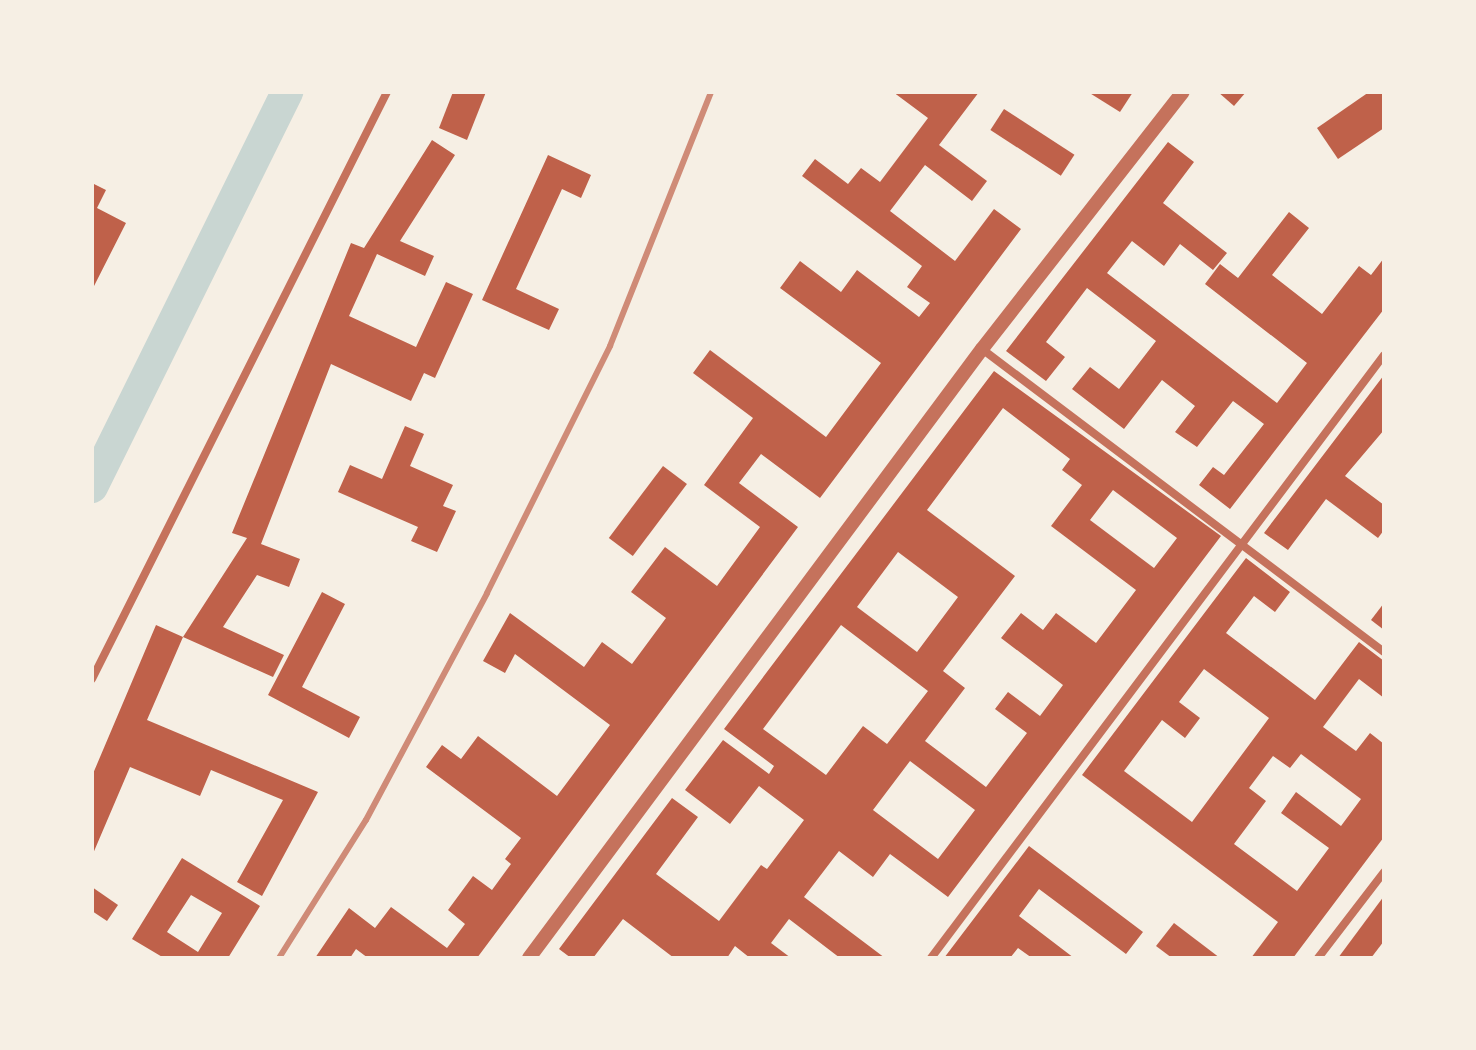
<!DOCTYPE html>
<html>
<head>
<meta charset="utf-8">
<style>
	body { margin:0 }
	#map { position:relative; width:1476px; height:1050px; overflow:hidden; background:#f6efe4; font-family:Helvetica,sans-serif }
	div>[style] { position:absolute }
	.canal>* { height:32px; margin:-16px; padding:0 16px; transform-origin:16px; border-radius:16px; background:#c9d6d2 }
	.building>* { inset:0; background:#bf614a; transform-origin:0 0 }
	.minor>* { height:8px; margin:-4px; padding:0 4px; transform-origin:4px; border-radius:4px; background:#c5725c }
	.tertiary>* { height:14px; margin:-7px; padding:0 7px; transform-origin:7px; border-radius:7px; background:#c5725c }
	.rail>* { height:6px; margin:-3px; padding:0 3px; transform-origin:3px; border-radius:3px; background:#cf8b77 }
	span { translate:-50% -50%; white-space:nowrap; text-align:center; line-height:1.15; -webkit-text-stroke:8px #f6efe4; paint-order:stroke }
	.frame { position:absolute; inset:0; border:94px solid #f6efe4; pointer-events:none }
</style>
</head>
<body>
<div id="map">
	<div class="canal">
		<i style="left:92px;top:487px;width:441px;rotate:-63.7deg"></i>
	</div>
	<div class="building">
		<i style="clip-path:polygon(453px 92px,486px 92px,467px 140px,439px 128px)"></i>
		<i style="clip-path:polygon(893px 92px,979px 92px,939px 145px,987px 181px,972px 201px,925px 165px,890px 211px,955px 261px,994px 209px,1021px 229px,820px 498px,761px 454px,739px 483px,798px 527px,477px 958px,368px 958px,356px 949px,350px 958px,315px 958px,349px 908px,375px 928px,391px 907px,447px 948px,465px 924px,448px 910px,473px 876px,492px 890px,511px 864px,505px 859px,521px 838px,426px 767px,442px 745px,461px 759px,478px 736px,557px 796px,610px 725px,515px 654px,505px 673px,483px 661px,510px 613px,584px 667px,602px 642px,632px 664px,666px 618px,631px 592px,665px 547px,717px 586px,760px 527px,704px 485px,753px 418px,693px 373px,710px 350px,826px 437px,881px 363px,780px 288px,800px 261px,841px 292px,857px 270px,919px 317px,930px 303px,907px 287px,922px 266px,802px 176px,815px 159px,848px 184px,861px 168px,880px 182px,928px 118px)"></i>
		<i style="clip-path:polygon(1088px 92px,1133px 92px,1120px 112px)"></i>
		<i style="clip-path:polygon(1218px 92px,1246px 92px,1234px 106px)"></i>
		<i style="clip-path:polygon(1369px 92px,1384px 92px,1384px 128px,1338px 159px,1317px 128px)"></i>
		<i style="left:1004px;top:109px;width:84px;height:25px;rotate:33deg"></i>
		<i style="clip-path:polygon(432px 140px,455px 155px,400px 241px,434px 256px,425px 276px,377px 254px,349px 316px,416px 347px,446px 282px,473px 294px,435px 378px,424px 373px,411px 401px,331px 364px,261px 544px,300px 559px,289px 587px,257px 575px,223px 627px,284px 655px,273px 677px,183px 637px,247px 538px,232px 533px,351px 243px,364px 248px)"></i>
		<i style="clip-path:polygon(1168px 142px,1194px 162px,1163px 203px,1227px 253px,1213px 270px,1180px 244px,1164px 266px,1132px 241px,1107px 273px,1277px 403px,1307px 363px,1205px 284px,1220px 264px,1238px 278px,1289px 212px,1309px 228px,1272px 275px,1322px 314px,1359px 266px,1371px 275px,1384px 258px,1384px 309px,1230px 509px,1199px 485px,1213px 467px,1224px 475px,1264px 424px,1233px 401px,1197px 447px,1175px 432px,1195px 406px,1162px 380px,1124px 429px,1072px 389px,1090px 367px,1119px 389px,1156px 341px,1087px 288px,1046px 342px,1065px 357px,1046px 381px,1006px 351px)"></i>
		<i style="clip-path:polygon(548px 155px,591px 175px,581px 198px,562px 189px,516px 289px,559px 309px,549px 330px,482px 300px)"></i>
		<i style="clip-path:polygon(92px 183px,106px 190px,97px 208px,126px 223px,92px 290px)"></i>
		<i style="clip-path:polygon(evenodd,994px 371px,1221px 536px,948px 897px,890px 854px,873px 877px,839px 851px,804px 897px,885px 958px,840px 958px,789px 919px,771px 943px,791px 958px,750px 958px,735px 946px,727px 958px,674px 958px,623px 919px,593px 958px,571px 958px,559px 949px,672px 798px,698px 817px,656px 874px,719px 921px,761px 865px,767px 869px,804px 820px,759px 786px,730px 824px,685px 790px,723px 740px,769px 774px,774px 766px,724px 729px,994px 371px,1003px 408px,1070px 459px,1062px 470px,1082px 485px,1051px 526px,1136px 590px,1096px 643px,1056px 613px,1043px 630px,1021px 613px,1001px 638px,1063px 685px,1040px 716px,1008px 692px,995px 709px,1027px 733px,986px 787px,925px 741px,965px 688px,943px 671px,1015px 576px,927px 510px,1003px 408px,994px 371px,1113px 490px,1177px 538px,1154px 568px,1090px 520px,1113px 490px,994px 371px,898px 552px,958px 597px,917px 652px,857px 607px,898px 552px,994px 371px,841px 625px,928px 691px,887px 744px,863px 726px,826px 775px,763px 729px,841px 625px,994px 371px,910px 761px,975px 810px,938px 859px,873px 810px,910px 761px)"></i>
		<i style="clip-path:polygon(1384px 375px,1384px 430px,1345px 476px,1384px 505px,1384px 530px,1378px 538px,1326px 499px,1288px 550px,1264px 533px)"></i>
		<i style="clip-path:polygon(405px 426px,424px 434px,410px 466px,453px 485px,443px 506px,456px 511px,437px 552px,411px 541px,418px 527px,338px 492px,350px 465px,382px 479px)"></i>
		<i style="left:663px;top:466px;width:30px;height:90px;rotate:37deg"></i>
		<i style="clip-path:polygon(evenodd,1246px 558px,1290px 592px,1275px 612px,1254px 596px,1226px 633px,1315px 700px,1359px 642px,1384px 661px,1384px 698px,1359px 679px,1323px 727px,1356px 751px,1370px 733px,1384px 744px,1384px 837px,1293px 958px,1251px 958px,1278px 922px,1082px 775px,1246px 558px,1204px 669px,1269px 718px,1192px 822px,1124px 771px,1162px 720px,1185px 738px,1200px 718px,1179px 702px,1204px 669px,1246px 558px,1301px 754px,1361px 799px,1341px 826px,1296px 792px,1281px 813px,1329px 848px,1297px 891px,1234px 844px,1266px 801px,1249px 788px,1273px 756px,1290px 768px,1301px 754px)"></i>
		<i style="clip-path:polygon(322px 592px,345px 604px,302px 687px,360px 717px,349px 738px,268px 695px)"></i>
		<i style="clip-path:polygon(1384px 603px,1384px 630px,1371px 620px)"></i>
		<i style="clip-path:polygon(156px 625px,183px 637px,147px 720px,318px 792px,262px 896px,237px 882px,283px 800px,211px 770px,200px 796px,130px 767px,92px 856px,92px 776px)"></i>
		<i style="clip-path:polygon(1029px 846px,1143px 932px,1126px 954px,1039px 889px,1019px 916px,1074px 958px,1032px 958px,1018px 948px,1010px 958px,944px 958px)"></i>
		<i style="clip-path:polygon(evenodd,182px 858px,260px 906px,228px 958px,164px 958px,132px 939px,182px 858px,191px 895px,222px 913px,198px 952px,167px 932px,191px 895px)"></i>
		<i style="clip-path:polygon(92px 887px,118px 905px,107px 921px,92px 911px)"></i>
		<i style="clip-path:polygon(1384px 896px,1384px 941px,1371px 958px,1338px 958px)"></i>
		<i style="clip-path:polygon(1174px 923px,1220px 958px,1172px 958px,1156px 946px)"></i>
	</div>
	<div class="minor">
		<i style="left:982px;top:349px;width:503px;rotate:37.01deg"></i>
		<i style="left:92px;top:679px;width:657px;rotate:-63.32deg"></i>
		<i style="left:931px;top:958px;width:754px;rotate:-53.08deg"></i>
		<i style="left:1318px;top:958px;width:108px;rotate:-52.5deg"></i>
	</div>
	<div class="tertiary">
		<i style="left:529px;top:958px;width:759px;rotate:-53.36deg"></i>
		<i style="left:982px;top:349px;width:326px;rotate:-52deg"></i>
	</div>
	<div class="rail">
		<i style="left:279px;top:958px;width:163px;rotate:-57.8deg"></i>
		<i style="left:366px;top:820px;width:257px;rotate:-61.9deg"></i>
		<i style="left:487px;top:593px;width:276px;rotate:-63.5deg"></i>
		<i style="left:610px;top:346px;width:273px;rotate:-68.3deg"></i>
	</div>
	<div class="frame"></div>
</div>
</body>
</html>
